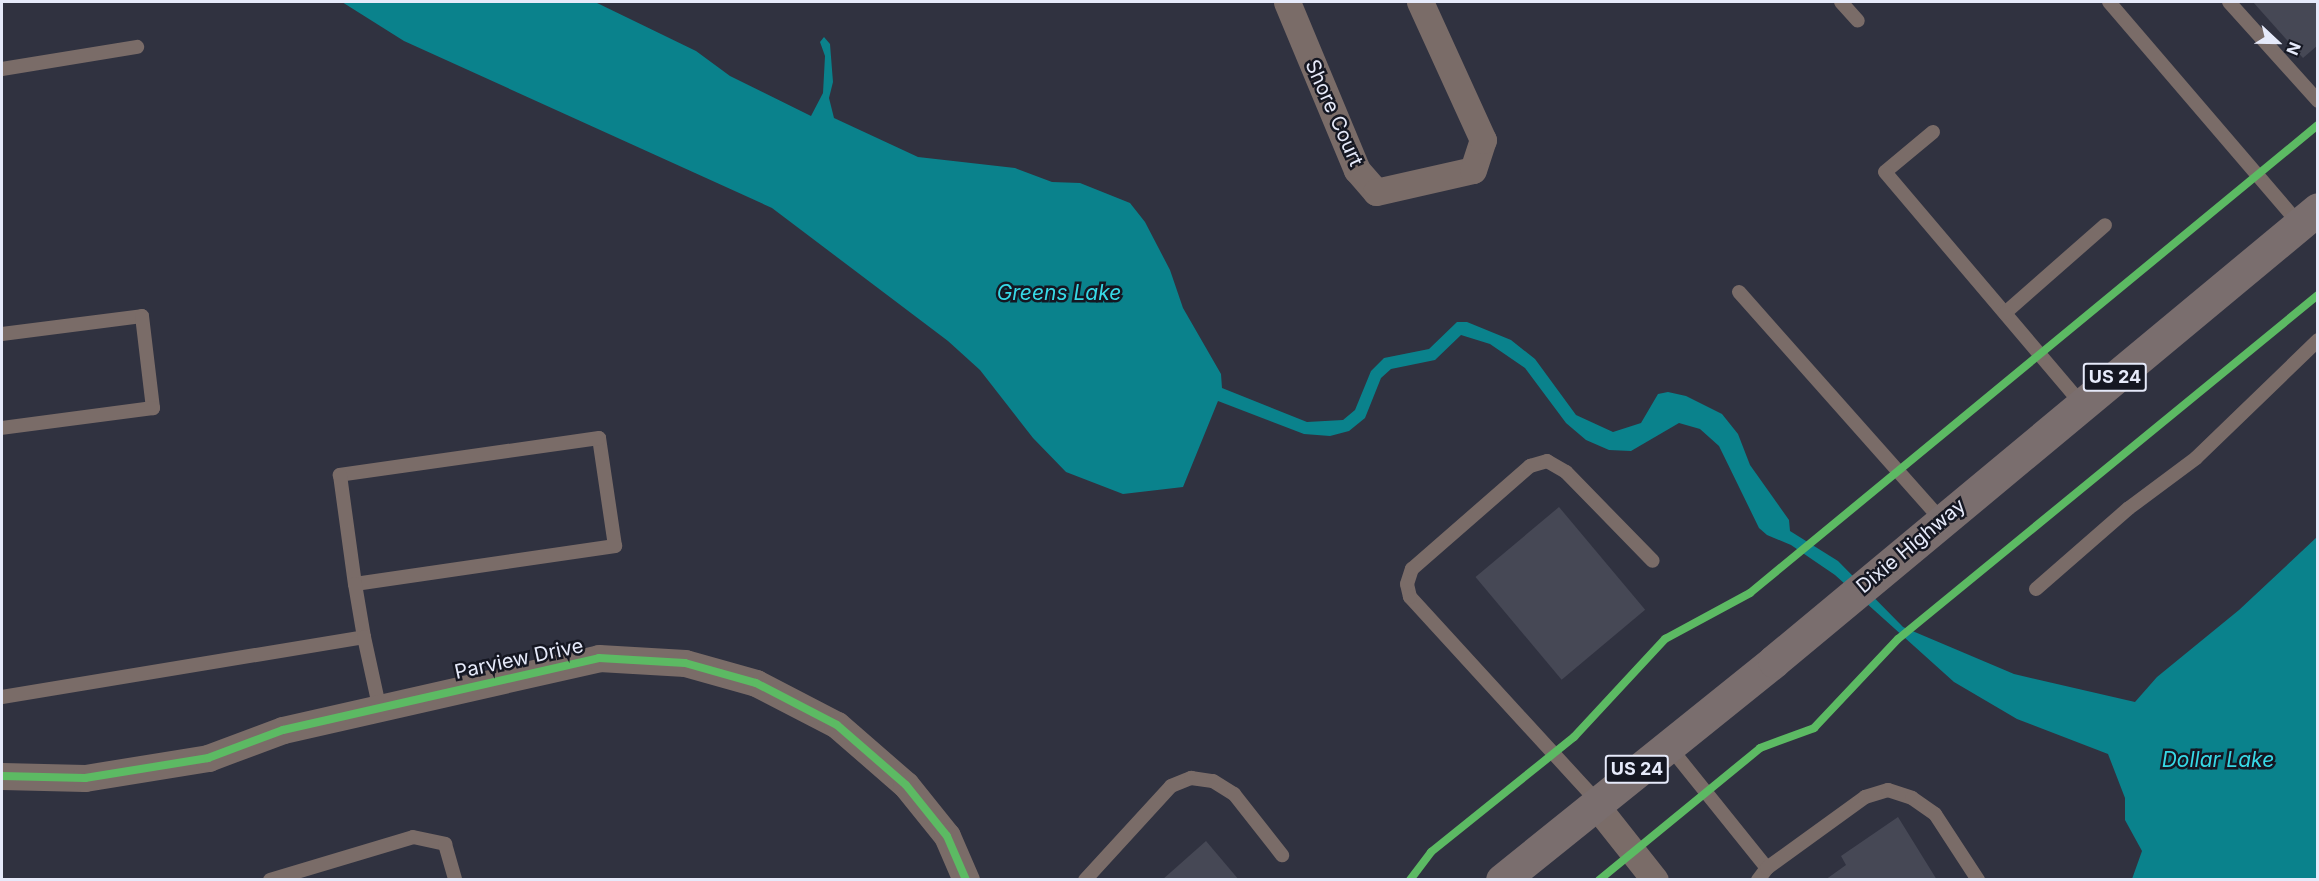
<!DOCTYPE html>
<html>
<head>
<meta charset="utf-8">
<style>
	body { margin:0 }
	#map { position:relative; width:2319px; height:881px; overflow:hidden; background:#303240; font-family:Inter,sans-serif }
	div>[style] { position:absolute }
	.water>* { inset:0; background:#0a828c }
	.building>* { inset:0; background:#464855; transform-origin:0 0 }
	.lane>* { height:14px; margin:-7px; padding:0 7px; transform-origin:7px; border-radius:7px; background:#7a6c68 }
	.street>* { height:27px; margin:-13.5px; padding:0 13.5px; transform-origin:13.5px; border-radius:13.5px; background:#7a6c68 }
	.primary>* { height:33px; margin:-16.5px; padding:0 16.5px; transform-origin:16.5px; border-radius:16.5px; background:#7a6e6e }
	.cycleway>* { height:8px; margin:-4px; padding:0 4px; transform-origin:4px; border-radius:4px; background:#5cba63 }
	span { translate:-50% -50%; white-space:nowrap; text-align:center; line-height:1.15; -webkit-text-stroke:5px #151722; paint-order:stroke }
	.shield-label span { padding:2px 4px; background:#151722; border:2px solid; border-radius:4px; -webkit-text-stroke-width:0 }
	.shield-label { font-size:18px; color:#e6eafa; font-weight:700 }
	.street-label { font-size:20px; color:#e6eafa }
	.water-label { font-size:21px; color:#37d9e6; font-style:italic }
	.frame { position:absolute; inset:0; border:3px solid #e6eafa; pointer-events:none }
	.north { position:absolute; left:2247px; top:12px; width:60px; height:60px; -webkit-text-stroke:4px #151722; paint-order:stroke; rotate:112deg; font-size:16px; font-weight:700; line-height:24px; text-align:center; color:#e6eafa }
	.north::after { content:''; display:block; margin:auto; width:21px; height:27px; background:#e6eafa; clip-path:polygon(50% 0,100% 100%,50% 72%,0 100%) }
</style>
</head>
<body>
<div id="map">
	<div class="water">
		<i style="clip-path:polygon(342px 2px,595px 2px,696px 51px,730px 76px,811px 116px,823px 93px,825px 56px,820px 42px,824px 37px,830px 44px,833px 82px,829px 98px,834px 118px,918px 157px,1015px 168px,1052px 182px,1080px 183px,1130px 203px,1145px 222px,1170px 270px,1183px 308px,1221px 374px,1222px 388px,1307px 422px,1343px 420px,1355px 410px,1371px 371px,1384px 358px,1429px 349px,1457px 322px,1467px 322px,1511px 340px,1535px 359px,1576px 415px,1613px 432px,1641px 423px,1658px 394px,1668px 392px,1686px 396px,1722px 414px,1738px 434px,1750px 465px,1789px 520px,1790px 531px,1838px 561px,1903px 627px,2014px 674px,2135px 702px,2157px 677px,2239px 610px,2317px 537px,2317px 879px,2132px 879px,2142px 851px,2125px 820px,2125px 798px,2108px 754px,2017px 719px,1954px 682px,1835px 575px,1791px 545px,1767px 535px,1759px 528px,1719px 446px,1700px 429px,1679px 423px,1631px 451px,1609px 450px,1586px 440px,1566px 423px,1525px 368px,1490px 344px,1461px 335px,1435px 360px,1391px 369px,1381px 378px,1365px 418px,1349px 431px,1330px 436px,1304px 434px,1218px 401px,1183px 487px,1123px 494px,1066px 472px,1033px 438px,980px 370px,948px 341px,772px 208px,404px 41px)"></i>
	</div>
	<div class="building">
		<i style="clip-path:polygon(2253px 2px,2318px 2px,2318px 45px,2303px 58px)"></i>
		<i style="left:1559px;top:507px;width:134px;height:109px;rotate:50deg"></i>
		<i style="clip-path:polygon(1898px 817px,1937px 880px,1825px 880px,1846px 865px,1841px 856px)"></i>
		<i style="clip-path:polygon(1206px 841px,1239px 880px,1162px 880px)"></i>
	</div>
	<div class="lane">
		<i style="left:1841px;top:2px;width:25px;rotate:48deg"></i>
		<i style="left:2109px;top:2px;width:292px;rotate:49.4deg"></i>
		<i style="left:2229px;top:2px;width:133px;rotate:48deg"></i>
		<i style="left:2px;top:69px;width:137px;rotate:-9.3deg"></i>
		<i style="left:1933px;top:132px;width:62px;rotate:140.2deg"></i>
		<i style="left:1885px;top:172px;width:304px;rotate:49.7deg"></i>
		<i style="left:1739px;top:292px;width:306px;rotate:48.4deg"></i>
		<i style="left:2005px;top:313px;width:133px;rotate:-41.3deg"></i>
		<i style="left:2px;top:334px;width:141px;rotate:-7.3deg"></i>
		<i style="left:142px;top:316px;width:93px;rotate:83.2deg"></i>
		<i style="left:153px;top:408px;width:152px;rotate:172.5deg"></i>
		<i style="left:355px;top:584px;width:263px;rotate:-8.3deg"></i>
		<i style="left:615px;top:546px;width:109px;rotate:-98.4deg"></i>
		<i style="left:599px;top:438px;width:262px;rotate:171.9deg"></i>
		<i style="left:340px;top:475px;width:110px;rotate:82.2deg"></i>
		<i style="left:355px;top:584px;width:54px;rotate:80.4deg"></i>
		<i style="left:2036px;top:589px;width:123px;rotate:-41.1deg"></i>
		<i style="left:2129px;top:508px;width:84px;rotate:-36.7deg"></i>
		<i style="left:2196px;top:458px;width:170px;rotate:-44deg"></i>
		<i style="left:2px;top:697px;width:367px;rotate:-9.4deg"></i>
		<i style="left:364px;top:637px;width:71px;rotate:77.7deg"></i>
		<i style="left:1668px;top:745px;width:158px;rotate:51.2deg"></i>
		<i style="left:1597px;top:801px;width:277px;rotate:-132.5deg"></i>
		<i style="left:1410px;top:597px;width:13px;rotate:-103deg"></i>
		<i style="left:1407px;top:584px;width:16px;rotate:-72deg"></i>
		<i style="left:1412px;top:569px;width:157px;rotate:-41.1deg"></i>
		<i style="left:1530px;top:466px;width:18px;rotate:-16deg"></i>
		<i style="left:1547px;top:461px;width:22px;rotate:30deg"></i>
		<i style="left:1566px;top:472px;width:124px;rotate:45.7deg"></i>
		<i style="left:270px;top:880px;width:149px;rotate:-16.7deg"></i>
		<i style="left:413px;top:837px;width:33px;rotate:12deg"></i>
		<i style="left:445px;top:844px;width:37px;rotate:74deg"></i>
		<i style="left:1085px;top:880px;width:127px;rotate:-47.5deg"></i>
		<i style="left:1171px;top:786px;width:22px;rotate:-22deg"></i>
		<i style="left:1191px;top:778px;width:22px;rotate:8deg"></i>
		<i style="left:1213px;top:781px;width:25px;rotate:32deg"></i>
		<i style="left:1234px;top:794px;width:78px;rotate:51.8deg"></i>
		<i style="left:1758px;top:880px;width:15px;rotate:-53deg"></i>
		<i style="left:1767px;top:868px;width:121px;rotate:-35.9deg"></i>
		<i style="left:1865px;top:797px;width:24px;rotate:-17deg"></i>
		<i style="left:1888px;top:790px;width:25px;rotate:18deg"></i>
		<i style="left:1912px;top:798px;width:28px;rotate:35deg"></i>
		<i style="left:1935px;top:814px;width:79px;rotate:56.9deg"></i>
	</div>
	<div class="street">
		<i style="left:1287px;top:2px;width:182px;rotate:67.4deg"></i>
		<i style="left:1357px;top:170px;width:29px;rotate:49deg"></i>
		<i style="left:1376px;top:192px;width:99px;rotate:-12.8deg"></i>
		<i style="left:1473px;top:170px;width:32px;rotate:-72deg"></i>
		<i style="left:1483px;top:140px;width:152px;rotate:-114.5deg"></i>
		<i style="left:2px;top:776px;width:83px;rotate:1.4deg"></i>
		<i style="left:85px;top:778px;width:125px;rotate:-9.2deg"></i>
		<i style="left:208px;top:758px;width:80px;rotate:-20.5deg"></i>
		<i style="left:283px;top:730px;width:324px;rotate:-12.8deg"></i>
		<i style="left:599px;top:658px;width:86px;rotate:3.3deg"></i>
		<i style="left:685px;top:663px;width:74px;rotate:15.7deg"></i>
		<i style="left:756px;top:683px;width:91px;rotate:27.4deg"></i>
		<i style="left:837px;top:725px;width:91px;rotate:41deg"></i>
		<i style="left:906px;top:785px;width:65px;rotate:51.2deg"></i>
		<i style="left:947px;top:836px;width:48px;rotate:66.6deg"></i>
		<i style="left:1594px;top:803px;width:98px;rotate:51.6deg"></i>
	</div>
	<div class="primary">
		<i style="left:1502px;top:880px;width:349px;rotate:-38.8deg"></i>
		<i style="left:1774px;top:661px;width:707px;rotate:-39.72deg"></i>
	</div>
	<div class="cycleway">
		<i style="left:2px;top:776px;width:83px;rotate:1.4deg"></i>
		<i style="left:85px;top:778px;width:125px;rotate:-9.2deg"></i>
		<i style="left:208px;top:758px;width:80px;rotate:-20.5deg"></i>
		<i style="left:283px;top:730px;width:324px;rotate:-12.8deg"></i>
		<i style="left:599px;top:658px;width:86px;rotate:3.3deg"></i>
		<i style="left:685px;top:663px;width:74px;rotate:15.7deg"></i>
		<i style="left:756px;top:683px;width:91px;rotate:27.4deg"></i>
		<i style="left:837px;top:725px;width:91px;rotate:41deg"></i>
		<i style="left:906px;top:785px;width:65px;rotate:51.2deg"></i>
		<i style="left:947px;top:836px;width:48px;rotate:66.6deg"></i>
		<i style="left:1410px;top:880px;width:35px;rotate:-53deg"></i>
		<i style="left:1431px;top:852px;width:184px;rotate:-38.8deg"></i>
		<i style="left:1574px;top:737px;width:134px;rotate:-47.1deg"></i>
		<i style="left:1665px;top:639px;width:97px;rotate:-28.4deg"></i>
		<i style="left:1750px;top:593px;width:736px;rotate:-39.49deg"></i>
		<i style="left:1599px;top:880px;width:208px;rotate:-39.3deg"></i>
		<i style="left:1760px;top:748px;width:58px;rotate:-20.3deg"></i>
		<i style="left:1814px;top:728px;width:122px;rotate:-46.7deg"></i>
		<i style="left:1898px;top:639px;width:543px;rotate:-39.32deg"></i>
	</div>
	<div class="shield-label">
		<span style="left:2115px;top:377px">US 24</span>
		<span style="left:1637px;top:769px">US 24</span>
	</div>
	<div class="street-label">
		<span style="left:1334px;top:113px;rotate:66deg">Shore Court</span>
		<span style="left:1911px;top:546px;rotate:-40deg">Dixie Highway</span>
		<span style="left:519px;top:659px;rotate:-12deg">Parview Drive</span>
	</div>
	<div class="water-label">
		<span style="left:1059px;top:293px">Greens Lake</span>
		<span style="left:2218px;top:760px">Dollar Lake</span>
	</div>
	<div class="frame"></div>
	<div class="north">N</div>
</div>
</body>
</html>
